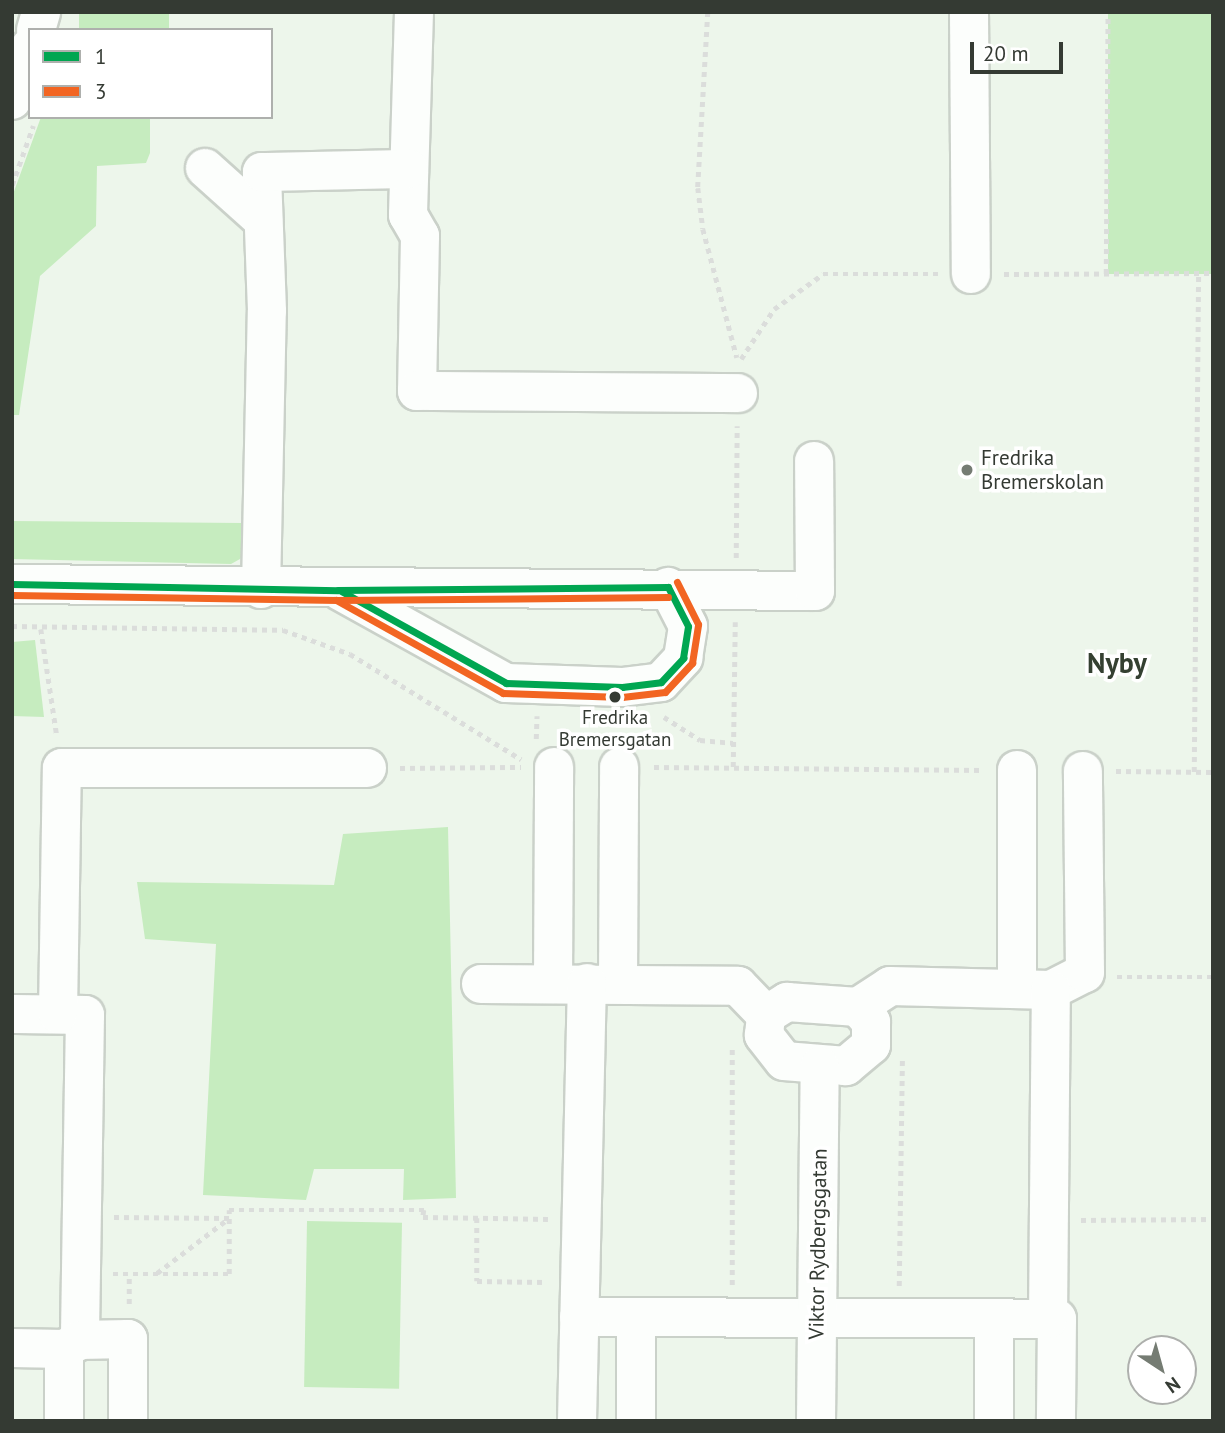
<!DOCTYPE html>
<html>
<head>
<meta charset="utf-8">
<style>
	body { margin:0 }
	#map { position:relative; width:1225px; height:1433px; overflow:hidden; background:#edf6eb; font-family:"PT Sans",sans-serif }
	div>[style] { position:absolute }
	.green>* { inset:0; background:#c6ecbf; transform-origin:0 0 }
	.path>* { height:4.5px; margin-top:-2.25px; transform-origin:0; background:repeating-linear-gradient(90deg,#dbdddb 0 5px,transparent 0 10px) }
	.roads { filter:drop-shadow(2px 0 #cad1c9) drop-shadow(-2px 0 #cad1c9) drop-shadow(0 2px #cad1c9) drop-shadow(0 -2px #cad1c9) }
	.minor>* { height:38px; margin:-19px; padding:0 19px; transform-origin:19px; border-radius:19px; background:#fcfefc }
	.bus-1>* { height:7px; margin:-3.5px; padding:0 3.5px; transform-origin:3.5px; border-radius:3.5px; background:#00a651 }
	.bus-2>* { height:7px; margin:-3.5px; padding:0 3.5px; transform-origin:3.5px; border-radius:3.5px; background:#f26522 }
	.dots>* { width:19px; height:19px; translate:-50% -50%; box-sizing:border-box; border:4px solid #fff; border-radius:50% }
	span { translate:-50% -50%; white-space:nowrap; text-align:center; line-height:1.15; -webkit-text-stroke:7px #fff; paint-order:stroke }
	.bus-label { font-size:19px; color:#343a33 }
	.poi-label { font-size:21px; color:#343a33 }
	.left { translate:0 -50%; text-align:left }
	.street-label { font-size:21px; color:#343a33 }
	.district-label { font-size:28px; color:#344031; font-weight:700 }
	.frame { position:absolute; inset:0; border:14px solid #343a33; pointer-events:none }
	.legend { position:absolute; left:28px; top:28px; width:245px; height:91px; box-sizing:border-box; background:#fff; border:2px solid #aeb0ad; margin:0; padding:9px 12px; list-style:none; font-size:21px; color:#343a33 }
	.legend li { display:flex; align-items:center; gap:14px; height:35px }
	.legend b { width:35px; border:2px solid #aeb0ad }
	.north { position:absolute; left:1127px; top:1335px; width:70px; height:70px; box-sizing:border-box; background:#fff; border:2px solid #aeb0ad; border-radius:50%; rotate:144deg; font-size:19px; font-weight:700; line-height:28px; text-align:center; color:#343a33 }
	.north::after { content:''; display:block; margin:auto; width:24px; height:32px; background:#757c73; clip-path:polygon(50% 0,100% 100%,50% 72%,0 100%) }
	.scale { position:absolute; left:970px; top:42px; width:93px; height:32px; box-sizing:border-box; border:4px solid #343a33; border-top:0; padding-left:9px; font-size:21px; line-height:24px; white-space:nowrap; color:#343a33; -webkit-text-stroke:5px #fff; paint-order:stroke }
</style>
</head>
<body>
<div id="map">
	<div class="green">
		<i style="left:79px;top:12px;width:90px;height:19px"></i>
		<i style="left:1108px;top:12px;width:105px;height:262px"></i>
		<i style="clip-path:polygon(41px 117px,150px 117px,150px 153px,146px 163px,97px 166px,96px 226px,40px 276px,19px 415px,12px 415px,12px 197px)"></i>
		<i style="clip-path:polygon(12px 521px,242px 523px,249px 528px,249px 554px,231px 564px,12px 559px)"></i>
		<i style="clip-path:polygon(35px 640px,44px 717px,12px 716px,12px 642px)"></i>
		<i style="clip-path:polygon(448px 827px,456px 1198px,403px 1200px,404px 1169px,314px 1169px,306px 1200px,203px 1195px,216px 944px,145px 939px,137px 882px,334px 885px,343px 834px)"></i>
		<i style="left:307px;top:1221px;width:95px;height:166px;rotate:1deg"></i>
	</div>
	<div class="path">
		<i style="left:708px;top:12px;width:176px;rotate:93.3deg"></i>
		<i style="left:698px;top:188px;width:41px;rotate:83deg"></i>
		<i style="left:703px;top:229px;width:133px;rotate:75.2deg"></i>
		<i style="left:12px;top:185px;width:63px;rotate:-70.4deg"></i>
		<i style="left:1004px;top:274px;width:209px;rotate:-0.3deg"></i>
		<i style="left:1106px;top:274px;width:262px;rotate:-89.6deg"></i>
		<i style="left:741px;top:359px;width:60px;rotate:-56.6deg"></i>
		<i style="left:774px;top:309px;width:60px;rotate:-35.5deg"></i>
		<i style="left:823px;top:274px;width:116px"></i>
		<i style="left:736px;top:558px;width:132px;rotate:-89.6deg"></i>
		<i style="left:12px;top:626px;width:271px;rotate:0.8deg"></i>
		<i style="left:283px;top:630px;width:71px;rotate:19.7deg"></i>
		<i style="left:350px;top:654px;width:201px;rotate:31.6deg"></i>
		<i style="left:41px;top:629px;width:108px;rotate:81.5deg"></i>
		<i style="left:664px;top:717px;width:43px;rotate:32.6deg"></i>
		<i style="left:700px;top:740px;width:33px;rotate:5deg"></i>
		<i style="left:536px;top:739px;width:23px;rotate:-88deg"></i>
		<i style="left:654px;top:767px;width:330px;rotate:0.5deg"></i>
		<i style="left:733px;top:767px;width:145px;rotate:-89.2deg"></i>
		<i style="left:400px;top:768px;width:121px;rotate:-0.5deg"></i>
		<i style="left:1116px;top:771px;width:97px;rotate:0.6deg"></i>
		<i style="left:1194px;top:772px;width:499px;rotate:-89.5deg"></i>
		<i style="left:1117px;top:977px;width:96px"></i>
		<i style="left:114px;top:1217px;width:115px;rotate:0.5deg"></i>
		<i style="left:477px;top:1218px;width:63px;rotate:90deg"></i>
		<i style="left:477px;top:1281px;width:69px;rotate:0.8deg"></i>
		<i style="left:1081px;top:1220px;width:132px;rotate:-0.4deg"></i>
		<i style="left:157px;top:1273px;width:89px;rotate:-37.3deg"></i>
		<i style="left:113px;top:1274px;width:116px"></i>
		<i style="left:229px;top:1274px;width:64px;rotate:-90deg"></i>
		<i style="left:229px;top:1210px;width:195px"></i>
		<i style="left:424px;top:1210px;width:7px;rotate:98deg"></i>
		<i style="left:423px;top:1217px;width:125px;rotate:0.9deg"></i>
		<i style="left:732px;top:1285px;width:236px;rotate:-90deg"></i>
		<i style="left:899px;top:1286px;width:226px;rotate:-89.2deg"></i>
		<i style="left:129px;top:1304px;width:30px;rotate:-90deg"></i>
	</div>
	<div class="roads">
		<div class="minor">
			<i style="left:414px;top:12px;width:203px;rotate:91.7deg"></i>
			<i style="left:408px;top:215px;width:24px;rotate:60deg"></i>
			<i style="left:420px;top:236px;width:155px;rotate:91.1deg"></i>
			<i style="left:417px;top:391px;width:321px;rotate:0.4deg"></i>
			<i style="left:969px;top:12px;width:262px;rotate:89.6deg"></i>
			<i style="left:36px;top:30px;width:19px;rotate:-74deg"></i>
			<i style="left:12px;top:100px;width:56px;rotate:-71.2deg"></i>
			<i style="left:205px;top:168px;width:78px;rotate:41.9deg"></i>
			<i style="left:12px;top:584px;width:803px;rotate:0.5deg"></i>
			<i style="left:815px;top:591px;width:130px;rotate:-90.4deg"></i>
			<i style="left:261px;top:589px;width:278px;rotate:-88.8deg"></i>
			<i style="left:267px;top:311px;width:139px;rotate:-92.1deg"></i>
			<i style="left:262px;top:172px;width:147px;rotate:-1.2deg"></i>
			<i style="left:340px;top:591px;width:190px;rotate:29deg"></i>
			<i style="left:506px;top:683px;width:116px;rotate:2deg"></i>
			<i style="left:622px;top:687px;width:39px;rotate:-7deg"></i>
			<i style="left:661px;top:682px;width:33px;rotate:-47deg"></i>
			<i style="left:683px;top:658px;width:32px;rotate:-81deg"></i>
			<i style="left:688px;top:626px;width:44px;rotate:-117.1deg"></i>
			<i style="left:553px;top:983px;width:216px;rotate:-89.7deg"></i>
			<i style="left:481px;top:984px;width:257px;rotate:0.4deg"></i>
			<i style="left:738px;top:986px;width:40px;rotate:46deg"></i>
			<i style="left:618px;top:984px;width:217px;rotate:-89.7deg"></i>
			<i style="left:1017px;top:989px;width:219px;rotate:-90deg"></i>
			<i style="left:787px;top:1002px;width:71px;rotate:4deg"></i>
			<i style="left:858px;top:1007px;width:20px;rotate:49deg"></i>
			<i style="left:871px;top:1022px;width:23px;rotate:90deg"></i>
			<i style="left:871px;top:1045px;width:33px;rotate:140deg"></i>
			<i style="left:846px;top:1066px;width:62px;rotate:-175.4deg"></i>
			<i style="left:784px;top:1061px;width:33px;rotate:-128deg"></i>
			<i style="left:764px;top:1035px;width:20px;rotate:-84deg"></i>
			<i style="left:766px;top:1015px;width:25px;rotate:-32deg"></i>
			<i style="left:858px;top:1007px;width:38px;rotate:-33deg"></i>
			<i style="left:890px;top:986px;width:161px;rotate:1.4deg"></i>
			<i style="left:1051px;top:990px;width:38px;rotate:-27deg"></i>
			<i style="left:1085px;top:973px;width:202px;rotate:-90.6deg"></i>
			<i style="left:12px;top:1014px;width:73px;rotate:0.8deg"></i>
			<i style="left:85px;top:1015px;width:325px;rotate:90.9deg"></i>
			<i style="left:58px;top:1014px;width:246px;rotate:-89.1deg"></i>
			<i style="left:62px;top:768px;width:305px"></i>
			<i style="left:579px;top:1317px;width:478px;rotate:0.2deg"></i>
			<i style="left:1057px;top:1319px;width:102px;rotate:90.6deg"></i>
			<i style="left:636px;top:1317px;width:104px;rotate:90deg"></i>
			<i style="left:994px;top:1319px;width:102px;rotate:90deg"></i>
			<i style="left:1048px;top:1319px;width:329px;rotate:-89.5deg"></i>
			<i style="left:12px;top:1348px;width:52px;rotate:1.1deg"></i>
			<i style="left:64px;top:1421px;width:72px;rotate:-90deg"></i>
			<i style="left:64px;top:1349px;width:18px;rotate:-29deg"></i>
			<i style="left:80px;top:1340px;width:48px;rotate:-1.2deg"></i>
			<i style="left:128px;top:1339px;width:82px;rotate:90deg"></i>
			<i style="left:577px;top:1421px;width:438px;rotate:-88.7deg"></i>
			<i style="left:816px;top:1421px;width:355px;rotate:-89.4deg"></i>
		</div>
	</div>
	<div class="bus-1">
		<i style="left:12px;top:584px;width:326px;rotate:1.1deg"></i>
		<i style="left:338px;top:590px;width:330px;rotate:-0.5deg"></i>
		<i style="left:341px;top:591px;width:189px;rotate:29.1deg"></i>
		<i style="left:506px;top:683px;width:116px;rotate:2deg"></i>
		<i style="left:622px;top:687px;width:39px;rotate:-7deg"></i>
		<i style="left:661px;top:682px;width:33px;rotate:-47deg"></i>
		<i style="left:683px;top:658px;width:32px;rotate:-81deg"></i>
		<i style="left:688px;top:626px;width:44px;rotate:-117.1deg"></i>
	</div>
	<div class="bus-2">
		<i style="left:12px;top:595px;width:326px;rotate:0.9deg"></i>
		<i style="left:338px;top:600px;width:330px;rotate:-0.5deg"></i>
		<i style="left:336px;top:600px;width:191px;rotate:29.1deg"></i>
		<i style="left:503px;top:693px;width:119px;rotate:1.9deg"></i>
		<i style="left:622px;top:697px;width:43px;rotate:-6.6deg"></i>
		<i style="left:665px;top:692px;width:40px;rotate:-47deg"></i>
		<i style="left:692px;top:663px;width:39px;rotate:-81deg"></i>
		<i style="left:698px;top:624px;width:47px;rotate:-116.6deg"></i>
	</div>
	<div class="dots">
		<i style="left:967px;top:470px;background:#757c73"></i>
		<i style="left:615px;top:697px;background:#343a33"></i>
	</div>
	<div class="bus-label">
		<span style="left:615px;top:729px">Fredrika<br>Bremersgatan</span>
	</div>
	<div class="poi-label">
		<span class="left" style="left:981px;top:470px">Fredrika<br>Bremerskolan</span>
	</div>
	<div class="street-label">
		<span style="left:818px;top:1244px;rotate:-89deg">Viktor Rydbergsgatan</span>
	</div>
	<div class="district-label">
		<span style="left:1117px;top:663px">Nyby</span>
	</div>
	<div class="frame"></div>
	<ul class="legend">
	<li><b style="height:9px;background:#00a651"></b>1</li>
	<li><b style="height:9px;background:#f26522"></b>3</li>
	</ul>
	<div class="north">N</div>
	<div class="scale">20 m</div>
</div>
</body>
</html>
